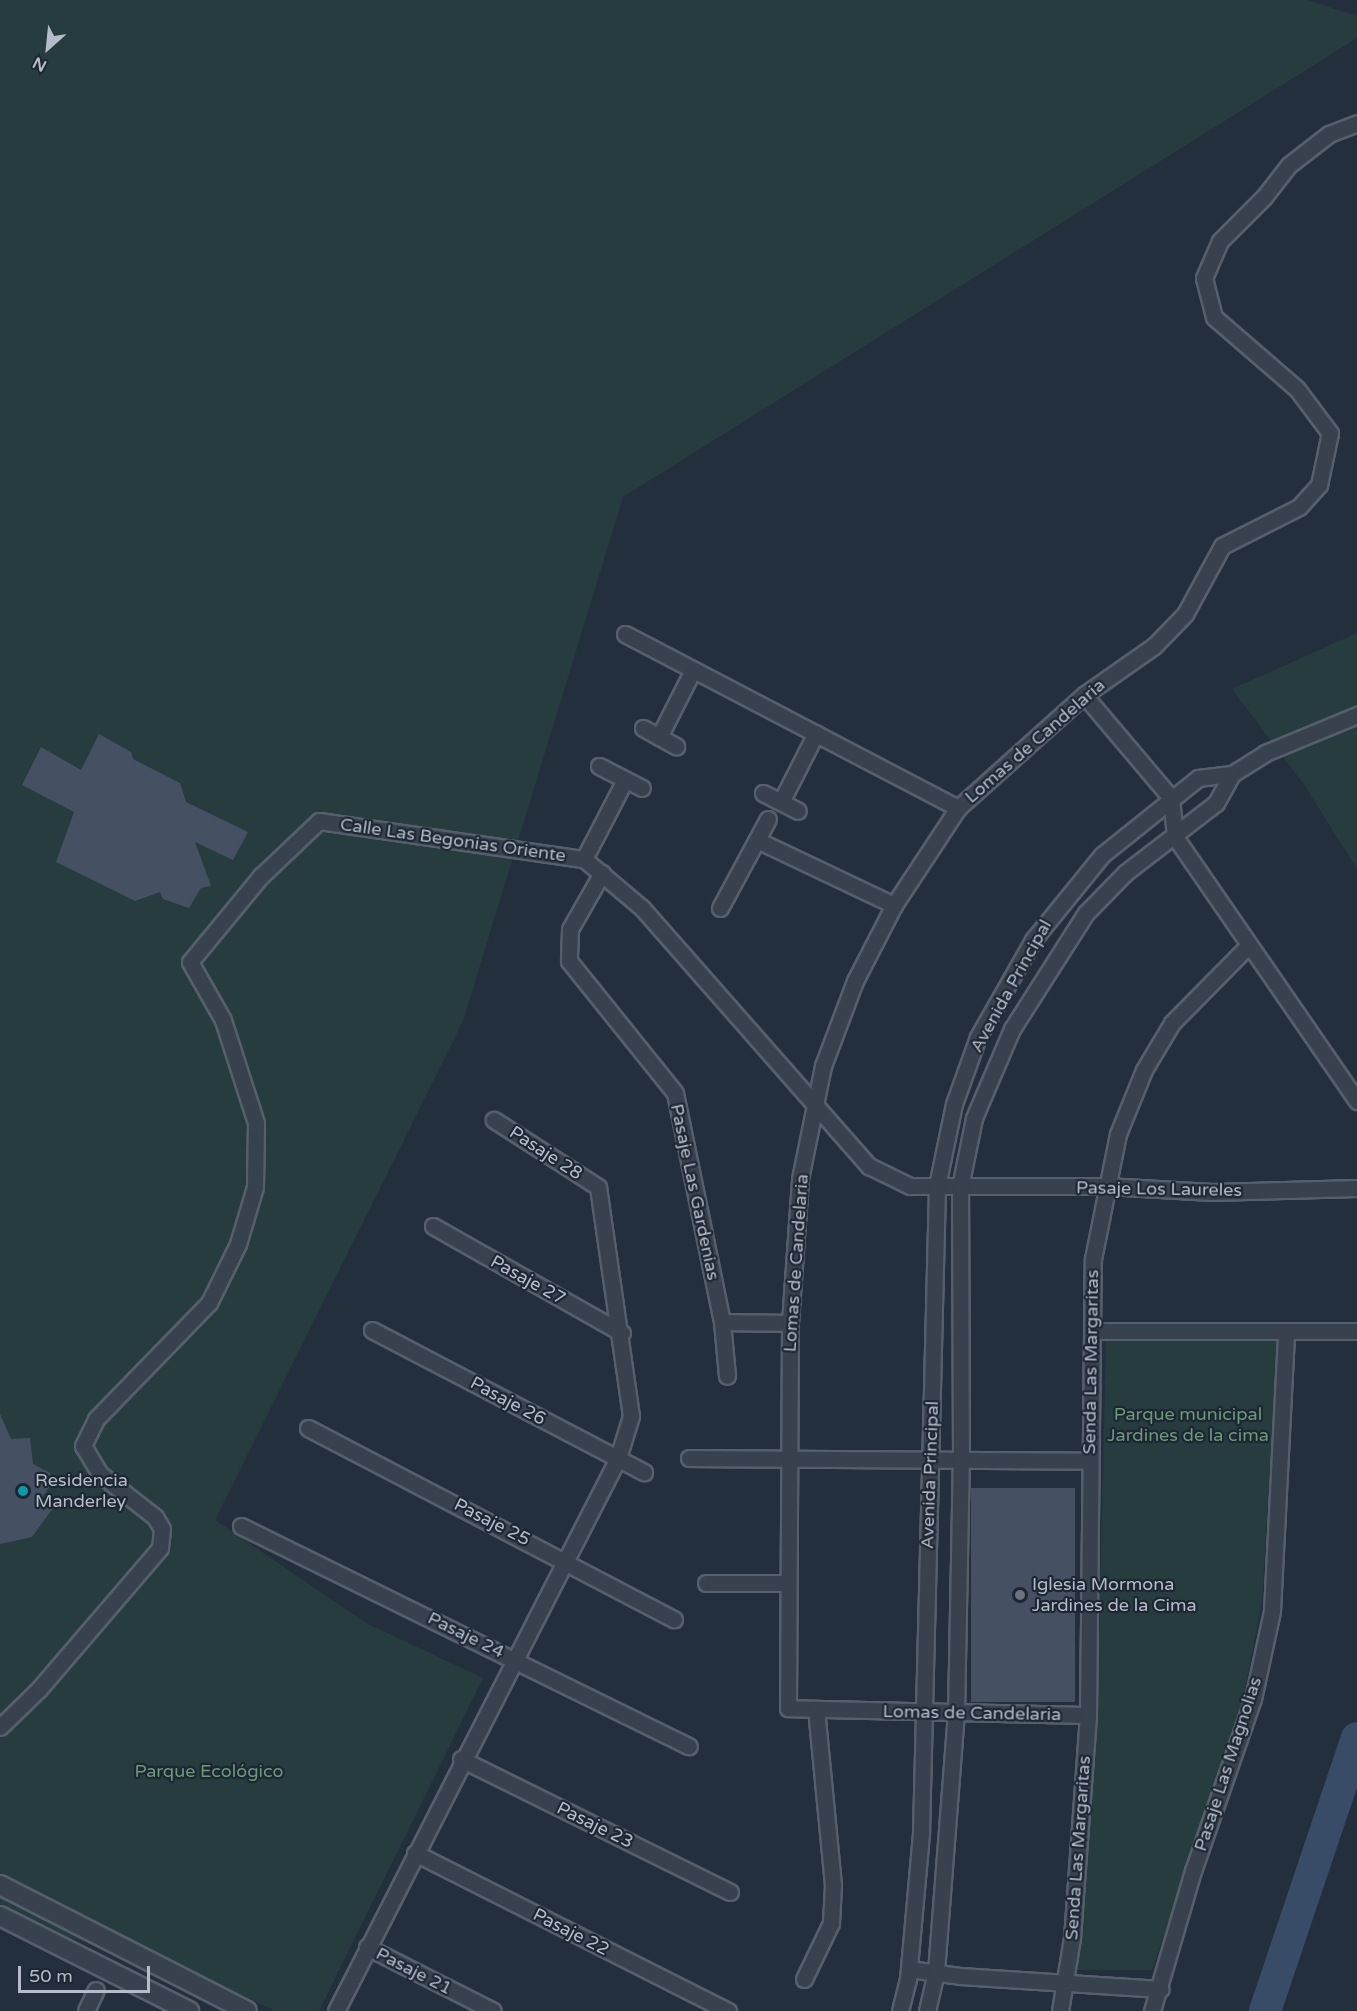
<!DOCTYPE html>
<html>
<head>
<meta charset="utf-8">
<style>
	body { margin:0 }
	#map { position:relative; width:1357px; height:2011px; overflow:hidden; background:#242f3e; font-family:"Varela Round",sans-serif }
	div>[style] { position:absolute }
	.green>* { inset:0; background:#263c3f }
	.river>* { height:32px; margin:-16px; padding:0 16px; transform-origin:16px; border-radius:16px; background:#394c67 }
	.building>* { inset:0; background:#455162; transform-origin:0 0 }
	.roads { filter:drop-shadow(2px 0 #565f6c) drop-shadow(-2px 0 #565f6c) drop-shadow(0 2px #565f6c) drop-shadow(0 -2px #565f6c) }
	.minor>* { height:15px; margin:-7.5px; padding:0 7.5px; transform-origin:7.5px; border-radius:7.5px; background:#38414e }
	.tertiary>* { height:18px; margin:-9px; padding:0 9px; transform-origin:9px; border-radius:9px; background:#38414e }
	.dots>* { width:16px; height:16px; translate:-50% -50%; box-sizing:border-box; border:3px solid #1d2633; border-radius:50% }
	span { translate:-50% -50%; white-space:nowrap; text-align:center; line-height:1.15; -webkit-text-stroke:4.5px #1d2633; paint-order:stroke }
	.street-label { font-size:18px; color:#b4bcc9 }
	.park-label { font-size:18px; color:#6b9a76 }
	.poi-label { font-size:18px; color:#b4bcc9 }
	.left { translate:0 -50%; text-align:left }
	.north { position:absolute; left:18px; top:18px; width:60px; height:60px; -webkit-text-stroke:4px #1d2633; paint-order:stroke; rotate:207deg; font-size:16px; font-weight:700; line-height:24px; text-align:center; color:#b4bcc9 }
	.north::after { content:''; display:block; margin:auto; width:21px; height:27px; background:#b4bcc9; clip-path:polygon(50% 0,100% 100%,50% 72%,0 100%) }
	.scale { position:absolute; left:18px; top:1966px; width:132px; height:27px; box-sizing:border-box; border:3px solid #b4bcc9; border-top:0; padding-left:8px; font-size:18px; line-height:21px; white-space:nowrap; color:#b4bcc9; -webkit-text-stroke:4px #1d2633; paint-order:stroke }
</style>
</head>
<body>
<div id="map">
	<div class="green">
		<i style="clip-path:polygon(0 0,1307px 0,1357px 16px,1357px 38px,623px 497px,463px 1021px,215px 1520px,366px 1623px,483px 1678px,319px 2011px,275px 2011px,208px 1978px,0 1917px)"></i>
		<i style="clip-path:polygon(1357px 633px,1357px 869px,1305px 786px,1232px 689px)"></i>
		<i style="clip-path:polygon(1106px 1339px,1278px 1339px,1262px 1602px,1240px 1714px,1152px 1970px,1074px 1970px,1097px 1728px)"></i>
	</div>
	<div class="river">
		<i style="left:1265px;top:2011px;width:288px;rotate:-71.4deg"></i>
	</div>
	<div class="building">
		<i style="clip-path:polygon(99px 734px,131px 752px,133px 759px,180px 783px,186px 802px,248px 832px,233px 860px,195px 842px,211px 886px,201px 888px,189px 908px,163px 899px,160px 892px,135px 901px,56px 862px,74px 812px,22px 785px,41px 747px,81px 770px)"></i>
		<i style="clip-path:polygon(0 1414px,11px 1439px,30px 1438px,33px 1464px,50px 1473px,52px 1483px,41px 1499px,53px 1508px,32px 1537px,0 1544px)"></i>
		<i style="left:971px;top:1488px;width:104px;height:214px"></i>
	</div>
	<div class="roads">
		<div class="minor">
			<i style="left:625px;top:634px;width:376px;rotate:27.6deg"></i>
			<i style="left:1084px;top:695px;width:135px;rotate:49.8deg"></i>
			<i style="left:1171px;top:798px;width:39px;rotate:84deg"></i>
			<i style="left:1175px;top:837px;width:321px;rotate:55.4deg"></i>
			<i style="left:643px;top:728px;width:38px;rotate:29deg"></i>
			<i style="left:659px;top:737px;width:75px;rotate:-63.1deg"></i>
			<i style="left:599px;top:766px;width:48px;rotate:27.1deg"></i>
			<i style="left:763px;top:793px;width:39px;rotate:27deg"></i>
			<i style="left:781px;top:802px;width:77px;rotate:-63.1deg"></i>
			<i style="left:757px;top:840px;width:152px;rotate:25.4deg"></i>
			<i style="left:584px;top:859px;width:89px;rotate:-62.6deg"></i>
			<i style="left:602px;top:873px;width:64px;rotate:119.7deg"></i>
			<i style="left:570px;top:929px;width:32px;rotate:92deg"></i>
			<i style="left:569px;top:961px;width:169px;rotate:51.2deg"></i>
			<i style="left:675px;top:1093px;width:234px;rotate:78.4deg"></i>
			<i style="left:722px;top:1322px;width:54px;rotate:84.7deg"></i>
			<i style="left:720px;top:908px;width:101px;rotate:-61.7deg"></i>
			<i style="left:433px;top:1226px;width:217px;rotate:29.5deg"></i>
			<i style="left:722px;top:1322px;width:68px;rotate:0.8deg"></i>
			<i style="left:372px;top:1330px;width:307px;rotate:27.6deg"></i>
			<i style="left:1094px;top:1331px;width:263px"></i>
			<i style="left:308px;top:1428px;width:413px;rotate:27.6deg"></i>
			<i style="left:689px;top:1458px;width:400px;rotate:0.4deg"></i>
			<i style="left:241px;top:1526px;width:499px;rotate:26.2deg"></i>
			<i style="left:706px;top:1583px;width:81px"></i>
			<i style="left:1088px;top:1715px;width:300px;rotate:-178.7deg"></i>
			<i style="left:788px;top:1708px;width:385px;rotate:-89.7deg"></i>
			<i style="left:790px;top:1323px;width:144px;rotate:-86deg"></i>
			<i style="left:800px;top:1179px;width:115px;rotate:-78.5deg"></i>
			<i style="left:823px;top:1066px;width:91px;rotate:-69.4deg"></i>
			<i style="left:855px;top:981px;width:85px;rotate:-62.8deg"></i>
			<i style="left:894px;top:905px;width:116px;rotate:-56.6deg"></i>
			<i style="left:958px;top:808px;width:169px;rotate:-41.9deg"></i>
			<i style="left:1084px;top:695px;width:85px;rotate:-35deg"></i>
			<i style="left:1154px;top:646px;width:45px;rotate:-45.9deg"></i>
			<i style="left:1185px;top:614px;width:77px;rotate:-61.4deg"></i>
			<i style="left:1222px;top:546px;width:86px;rotate:-26.9deg"></i>
			<i style="left:1299px;top:507px;width:30px;rotate:-48deg"></i>
			<i style="left:1319px;top:485px;width:53px;rotate:-78.1deg"></i>
			<i style="left:1330px;top:433px;width:55px;rotate:-126.9deg"></i>
			<i style="left:1297px;top:389px;width:110px;rotate:-139.1deg"></i>
			<i style="left:1214px;top:317px;width:40px;rotate:-104.4deg"></i>
			<i style="left:1204px;top:278px;width:40px;rotate:-66.6deg"></i>
			<i style="left:1220px;top:241px;width:62px;rotate:-45deg"></i>
			<i style="left:1264px;top:197px;width:41px;rotate:-52deg"></i>
			<i style="left:1289px;top:165px;width:51px;rotate:-37.8deg"></i>
			<i style="left:1329px;top:134px;width:30px;rotate:-21deg"></i>
			<i style="left:0;top:1727px;width:54px;rotate:-44.3deg"></i>
			<i style="left:39px;top:1689px;width:186px;rotate:-49.4deg"></i>
			<i style="left:160px;top:1548px;width:19px;rotate:-84deg"></i>
			<i style="left:162px;top:1529px;width:14px;rotate:-120deg"></i>
			<i style="left:155px;top:1517px;width:70px;rotate:-142deg"></i>
			<i style="left:100px;top:1474px;width:33px;rotate:-121deg"></i>
			<i style="left:83px;top:1446px;width:30px;rotate:-64deg"></i>
			<i style="left:96px;top:1419px;width:162px;rotate:-45.8deg"></i>
			<i style="left:209px;top:1303px;width:66px;rotate:-63.8deg"></i>
			<i style="left:238px;top:1244px;width:59px;rotate:-73.4deg"></i>
			<i style="left:255px;top:1187px;width:64px;rotate:-89.1deg"></i>
			<i style="left:256px;top:1123px;width:108px;rotate:-107.8deg"></i>
			<i style="left:223px;top:1020px;width:67px;rotate:-119.6deg"></i>
			<i style="left:190px;top:962px;width:112px;rotate:-50.5deg"></i>
			<i style="left:261px;top:876px;width:80px;rotate:-43.5deg"></i>
			<i style="left:319px;top:821px;width:268px;rotate:8.2deg"></i>
			<i style="left:584px;top:859px;width:76px;rotate:40.2deg"></i>
			<i style="left:642px;top:908px;width:344px;rotate:48.7deg"></i>
			<i style="left:869px;top:1166px;width:46px;rotate:26deg"></i>
			<i style="left:910px;top:1186px;width:196px"></i>
			<i style="left:1106px;top:1186px;width:106px;rotate:3.2deg"></i>
			<i style="left:1212px;top:1192px;width:145px;rotate:-1.6deg"></i>
			<i style="left:461px;top:1759px;width:300px;rotate:26.3deg"></i>
			<i style="left:415px;top:1853px;width:351px;rotate:26.8deg"></i>
			<i style="left:367px;top:1947px;width:141px;rotate:26.9deg"></i>
			<i style="left:909px;top:1969px;width:51px;rotate:7.8deg"></i>
			<i style="left:960px;top:1976px;width:201px;rotate:3.7deg"></i>
			<i style="left:804px;top:1979px;width:62px;rotate:-64.3deg"></i>
			<i style="left:831px;top:1923px;width:38px;rotate:-87deg"></i>
			<i style="left:833px;top:1885px;width:177px;rotate:-95.5deg"></i>
			<i style="left:86px;top:2011px;width:23px;rotate:-65deg"></i>
			<i style="left:336px;top:2011px;width:621px;rotate:-62.98deg"></i>
			<i style="left:618px;top:1458px;width:44px;rotate:-72.8deg"></i>
			<i style="left:631px;top:1416px;width:231px;rotate:-98.2deg"></i>
			<i style="left:598px;top:1187px;width:124px;rotate:-147.2deg"></i>
			<i style="left:900px;top:2011px;width:33px;rotate:-76deg"></i>
			<i style="left:908px;top:1979px;width:148px;rotate:-84.9deg"></i>
			<i style="left:921px;top:1832px;width:646px;rotate:-88.58deg"></i>
			<i style="left:937px;top:1186px;width:84px;rotate:-78.3deg"></i>
			<i style="left:954px;top:1104px;width:71px;rotate:-70.3deg"></i>
			<i style="left:978px;top:1037px;width:112px;rotate:-60.4deg"></i>
			<i style="left:1033px;top:940px;width:109px;rotate:-50.9deg"></i>
			<i style="left:1102px;top:855px;width:123px;rotate:-38.7deg"></i>
			<i style="left:1198px;top:778px;width:34px;rotate:-7deg"></i>
			<i style="left:1232px;top:774px;width:39px;rotate:-32deg"></i>
			<i style="left:1265px;top:753px;width:100px;rotate:-22.4deg"></i>
			<i style="left:927px;top:2011px;width:40px;rotate:-77deg"></i>
			<i style="left:936px;top:1972px;width:259px;rotate:-85.6deg"></i>
			<i style="left:956px;top:1714px;width:254px;rotate:-88.9deg"></i>
			<i style="left:961px;top:1460px;width:273px;rotate:-90.2deg"></i>
			<i style="left:960px;top:1187px;width:70px;rotate:-78.5deg"></i>
			<i style="left:974px;top:1118px;width:97px;rotate:-66.9deg"></i>
			<i style="left:1012px;top:1029px;width:138px;rotate:-57.5deg"></i>
			<i style="left:1086px;top:913px;width:56px;rotate:-45.7deg"></i>
			<i style="left:1125px;top:873px;width:115px;rotate:-37.6deg"></i>
			<i style="left:1216px;top:803px;width:33px;rotate:-61deg"></i>
			<i style="left:1060px;top:2011px;width:74px;rotate:-80.7deg"></i>
			<i style="left:1072px;top:1938px;width:224px;rotate:-85.9deg"></i>
			<i style="left:1088px;top:1715px;width:456px;rotate:-89.4deg"></i>
			<i style="left:1093px;top:1259px;width:127px;rotate:-78.7deg"></i>
			<i style="left:1118px;top:1134px;width:69px;rotate:-67.9deg"></i>
			<i style="left:1144px;top:1070px;width:55px;rotate:-59.2deg"></i>
			<i style="left:1172px;top:1023px;width:107px;rotate:-45.4deg"></i>
			<i style="left:1152px;top:2011px;width:146px;rotate:-73.7deg"></i>
			<i style="left:1193px;top:1871px;width:182px;rotate:-70.8deg"></i>
			<i style="left:1253px;top:1699px;width:90px;rotate:-77.8deg"></i>
			<i style="left:1272px;top:1611px;width:279px;rotate:-87.1deg"></i>
		</div>
		<div class="tertiary">
			<i style="left:0;top:1885px;width:277px;rotate:27deg"></i>
			<i style="left:0;top:1916px;width:212px;rotate:26.7deg"></i>
		</div>
	</div>
	<div class="dots">
		<i style="left:23px;top:1491px;background:#0f9aa8"></i>
		<i style="left:1020px;top:1595px;background:#6b7280"></i>
	</div>
	<div class="street-label">
		<span style="left:1035px;top:741px;rotate:-41deg">Lomas de Candelaria</span>
		<span style="left:453px;top:840px;rotate:8deg">Calle Las Begonias Oriente</span>
		<span style="left:1011px;top:986px;rotate:-61deg">Avenida Principal</span>
		<span style="left:546px;top:1153px;rotate:33deg">Pasaje 28</span>
		<span style="left:1159px;top:1189px;rotate:1deg">Pasaje Los Laureles</span>
		<span style="left:695px;top:1192px;rotate:78deg">Pasaje Las Gardenias</span>
		<span style="left:796px;top:1263px;rotate:-86deg">Lomas de Candelaria</span>
		<span style="left:528px;top:1280px;rotate:29deg">Pasaje 27</span>
		<span style="left:1091px;top:1362px;rotate:-89deg">Senda Las Margaritas</span>
		<span style="left:508px;top:1401px;rotate:28deg">Pasaje 26</span>
		<span style="left:930px;top:1475px;rotate:-88deg">Avenida Principal</span>
		<span style="left:492px;top:1522px;rotate:27deg">Pasaje 25</span>
		<span style="left:466px;top:1635px;rotate:26deg">Pasaje 24</span>
		<span style="left:972px;top:1713px;rotate:1deg">Lomas de Candelaria</span>
		<span style="left:1228px;top:1764px;rotate:-72deg">Pasaje Las Magnolias</span>
		<span style="left:595px;top:1825px;rotate:26deg">Pasaje 23</span>
		<span style="left:1078px;top:1848px;rotate:-86deg">Senda Las Margaritas</span>
		<span style="left:571px;top:1932px;rotate:27deg">Pasaje 22</span>
		<span style="left:414px;top:1971px;rotate:27deg">Pasaje 21</span>
	</div>
	<div class="park-label">
		<span style="left:1188px;top:1425px">Parque municipal<br>Jardines de la cima</span>
		<span style="left:209px;top:1771px">Parque Ecológico</span>
	</div>
	<div class="poi-label">
		<span class="left" style="left:35px;top:1491px">Residencia<br>Manderley</span>
		<span class="left" style="left:1032px;top:1595px">Iglesia Mormona<br>Jardines de la Cima</span>
	</div>
	<div class="north">N</div>
	<div class="scale">50 m</div>
</div>
</body>
</html>
